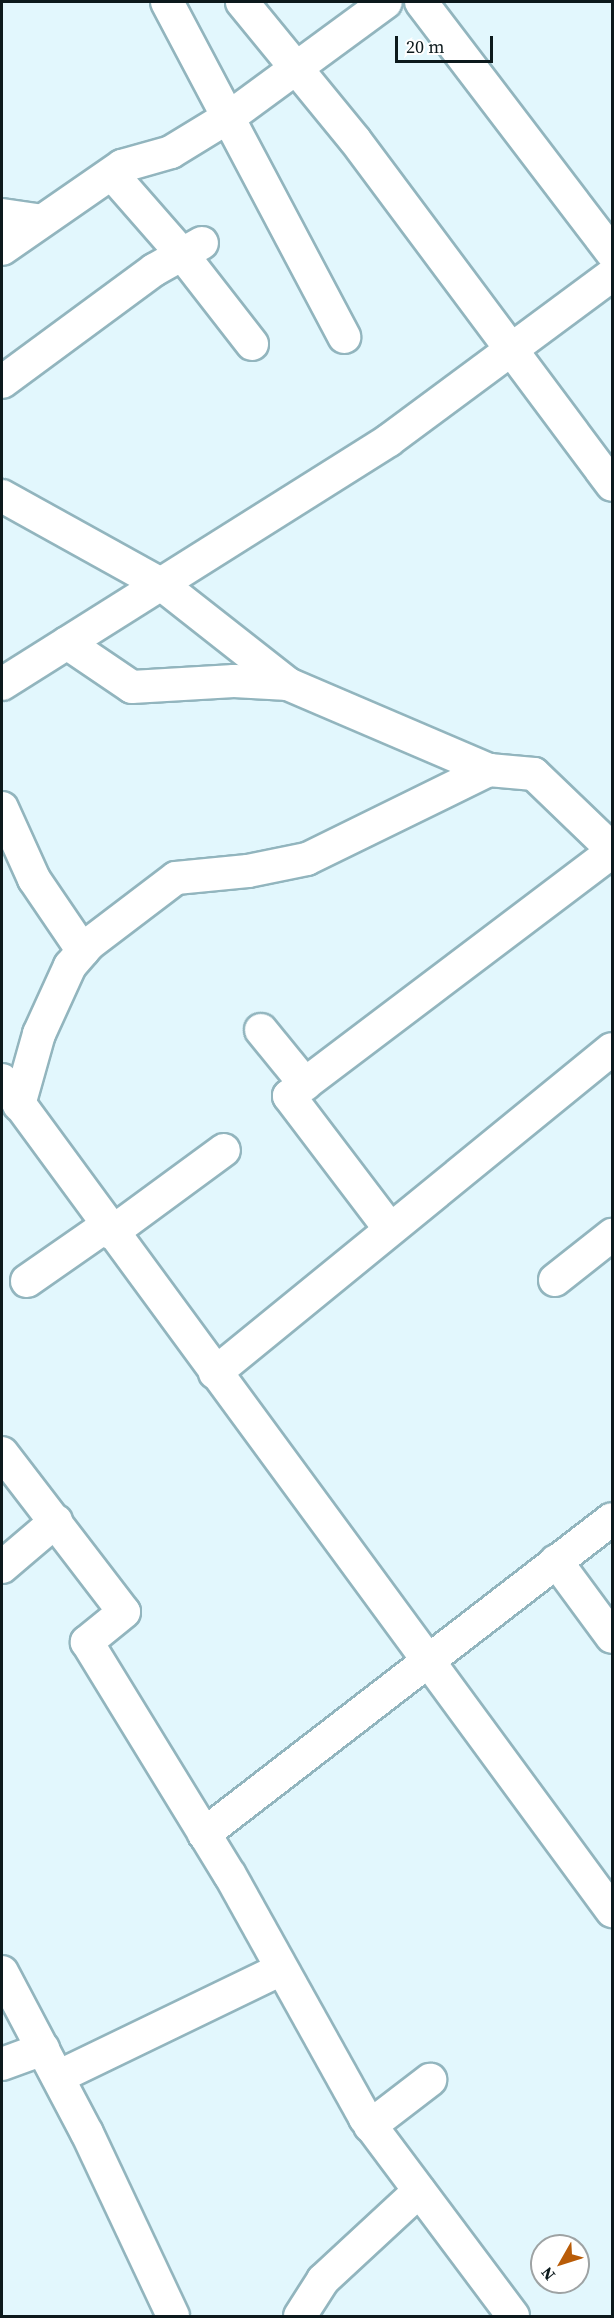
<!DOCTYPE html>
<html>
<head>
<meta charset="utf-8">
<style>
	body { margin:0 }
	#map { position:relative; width:614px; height:2318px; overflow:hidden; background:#e2f7fd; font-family:"Source Serif 4",serif }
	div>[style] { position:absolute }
	.roads { filter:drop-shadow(2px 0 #92b5be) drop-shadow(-2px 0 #92b5be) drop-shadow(0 2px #92b5be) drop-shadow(0 -2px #92b5be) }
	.street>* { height:32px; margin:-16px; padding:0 16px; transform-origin:16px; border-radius:16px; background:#fff }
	span { translate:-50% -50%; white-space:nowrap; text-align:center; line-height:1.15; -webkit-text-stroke:6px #fff; paint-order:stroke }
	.frame { position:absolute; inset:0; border:3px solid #0c191c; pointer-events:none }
	.north { position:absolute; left:530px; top:2234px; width:60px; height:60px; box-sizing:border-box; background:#fff; border:2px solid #9ea3a4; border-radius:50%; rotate:231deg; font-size:16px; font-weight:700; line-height:24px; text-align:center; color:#0c191c }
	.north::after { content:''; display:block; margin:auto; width:21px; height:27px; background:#b95c08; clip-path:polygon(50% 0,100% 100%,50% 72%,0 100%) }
	.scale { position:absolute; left:395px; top:36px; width:98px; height:27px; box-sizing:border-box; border:3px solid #0c191c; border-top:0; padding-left:8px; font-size:18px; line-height:21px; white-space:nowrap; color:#0c191c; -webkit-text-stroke:4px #fff; paint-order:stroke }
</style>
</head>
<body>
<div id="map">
	<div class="roads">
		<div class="street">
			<i style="left:167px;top:2px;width:379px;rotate:62.1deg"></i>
			<i style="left:242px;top:2px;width:178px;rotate:50.7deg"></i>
			<i style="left:355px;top:140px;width:430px;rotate:53.3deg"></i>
			<i style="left:421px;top:2px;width:315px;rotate:52.7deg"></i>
			<i style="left:112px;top:174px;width:106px;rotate:48.8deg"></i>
			<i style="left:182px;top:254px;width:114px;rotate:52.1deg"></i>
			<i style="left:2px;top:215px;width:40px;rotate:8.5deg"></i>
			<i style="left:2px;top:249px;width:146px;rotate:-34.7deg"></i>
			<i style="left:122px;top:166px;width:51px;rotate:-15.9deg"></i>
			<i style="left:171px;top:152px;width:75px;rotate:-31.4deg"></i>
			<i style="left:235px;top:113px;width:187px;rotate:-36.3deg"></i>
			<i style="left:2px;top:382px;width:189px;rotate:-36.4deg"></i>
			<i style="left:154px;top:270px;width:55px;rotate:-29.4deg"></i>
			<i style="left:2px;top:496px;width:182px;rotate:29deg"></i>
			<i style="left:161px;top:584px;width:162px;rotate:38.2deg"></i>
			<i style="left:67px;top:643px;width:78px;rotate:34.1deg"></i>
			<i style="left:132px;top:687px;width:102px;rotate:-3.4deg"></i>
			<i style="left:234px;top:681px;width:54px;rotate:3.2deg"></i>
			<i style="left:288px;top:684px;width:219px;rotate:23.2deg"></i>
			<i style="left:2px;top:684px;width:457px;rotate:-32.2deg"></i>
			<i style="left:389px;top:440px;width:277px;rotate:-36.5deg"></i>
			<i style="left:2px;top:808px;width:78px;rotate:65.7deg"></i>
			<i style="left:34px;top:879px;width:87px;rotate:55.8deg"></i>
			<i style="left:261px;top:1030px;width:70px;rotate:50.8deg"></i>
			<i style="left:2px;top:1080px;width:1031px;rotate:53.72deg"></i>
			<i style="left:19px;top:1105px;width:74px;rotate:-74.3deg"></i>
			<i style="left:39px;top:1034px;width:75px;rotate:-65.5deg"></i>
			<i style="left:70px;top:966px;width:29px;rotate:-49deg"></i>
			<i style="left:89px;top:944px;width:109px;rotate:-37.2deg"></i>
			<i style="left:176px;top:878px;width:72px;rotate:-5.6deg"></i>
			<i style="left:248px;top:871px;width:60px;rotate:-11.5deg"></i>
			<i style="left:307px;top:859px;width:203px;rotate:-26.1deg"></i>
			<i style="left:489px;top:770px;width:45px;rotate:5.1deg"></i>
			<i style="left:534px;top:774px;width:108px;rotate:43.9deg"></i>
			<i style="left:390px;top:1229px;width:167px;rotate:-127.2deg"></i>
			<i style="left:289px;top:1096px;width:405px;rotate:-37.1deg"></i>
			<i style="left:111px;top:1233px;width:140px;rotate:-36.3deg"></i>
			<i style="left:555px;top:1280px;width:73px;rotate:-38.3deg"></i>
			<i style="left:27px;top:1281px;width:96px;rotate:-34.8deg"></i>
			<i style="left:215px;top:1373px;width:512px;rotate:-39.22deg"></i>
			<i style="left:2px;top:1453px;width:200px;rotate:52.5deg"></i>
			<i style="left:124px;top:1612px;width:48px;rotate:141deg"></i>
			<i style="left:87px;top:1642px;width:273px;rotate:58.5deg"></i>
			<i style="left:230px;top:1875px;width:278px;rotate:60.9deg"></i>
			<i style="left:365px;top:2118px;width:247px;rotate:53.2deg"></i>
			<i style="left:556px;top:1561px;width:94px;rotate:53.6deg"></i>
			<i style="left:2px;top:1567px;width:71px;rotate:-40.4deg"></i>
			<i style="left:204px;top:1834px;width:515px;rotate:-37.67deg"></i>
			<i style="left:2px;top:1972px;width:182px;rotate:62.2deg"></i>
			<i style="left:87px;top:2133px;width:202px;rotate:64.8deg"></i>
			<i style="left:2px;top:2064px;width:44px;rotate:-20.1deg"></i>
			<i style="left:58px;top:2077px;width:248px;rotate:-25.8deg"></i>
			<i style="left:370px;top:2126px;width:76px;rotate:-37.5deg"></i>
			<i style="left:300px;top:2316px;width:43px;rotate:-57.4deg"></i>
			<i style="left:323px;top:2280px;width:131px;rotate:-42.8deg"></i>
		</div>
	</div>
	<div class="frame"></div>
	<div class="north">N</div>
	<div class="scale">20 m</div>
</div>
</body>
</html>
